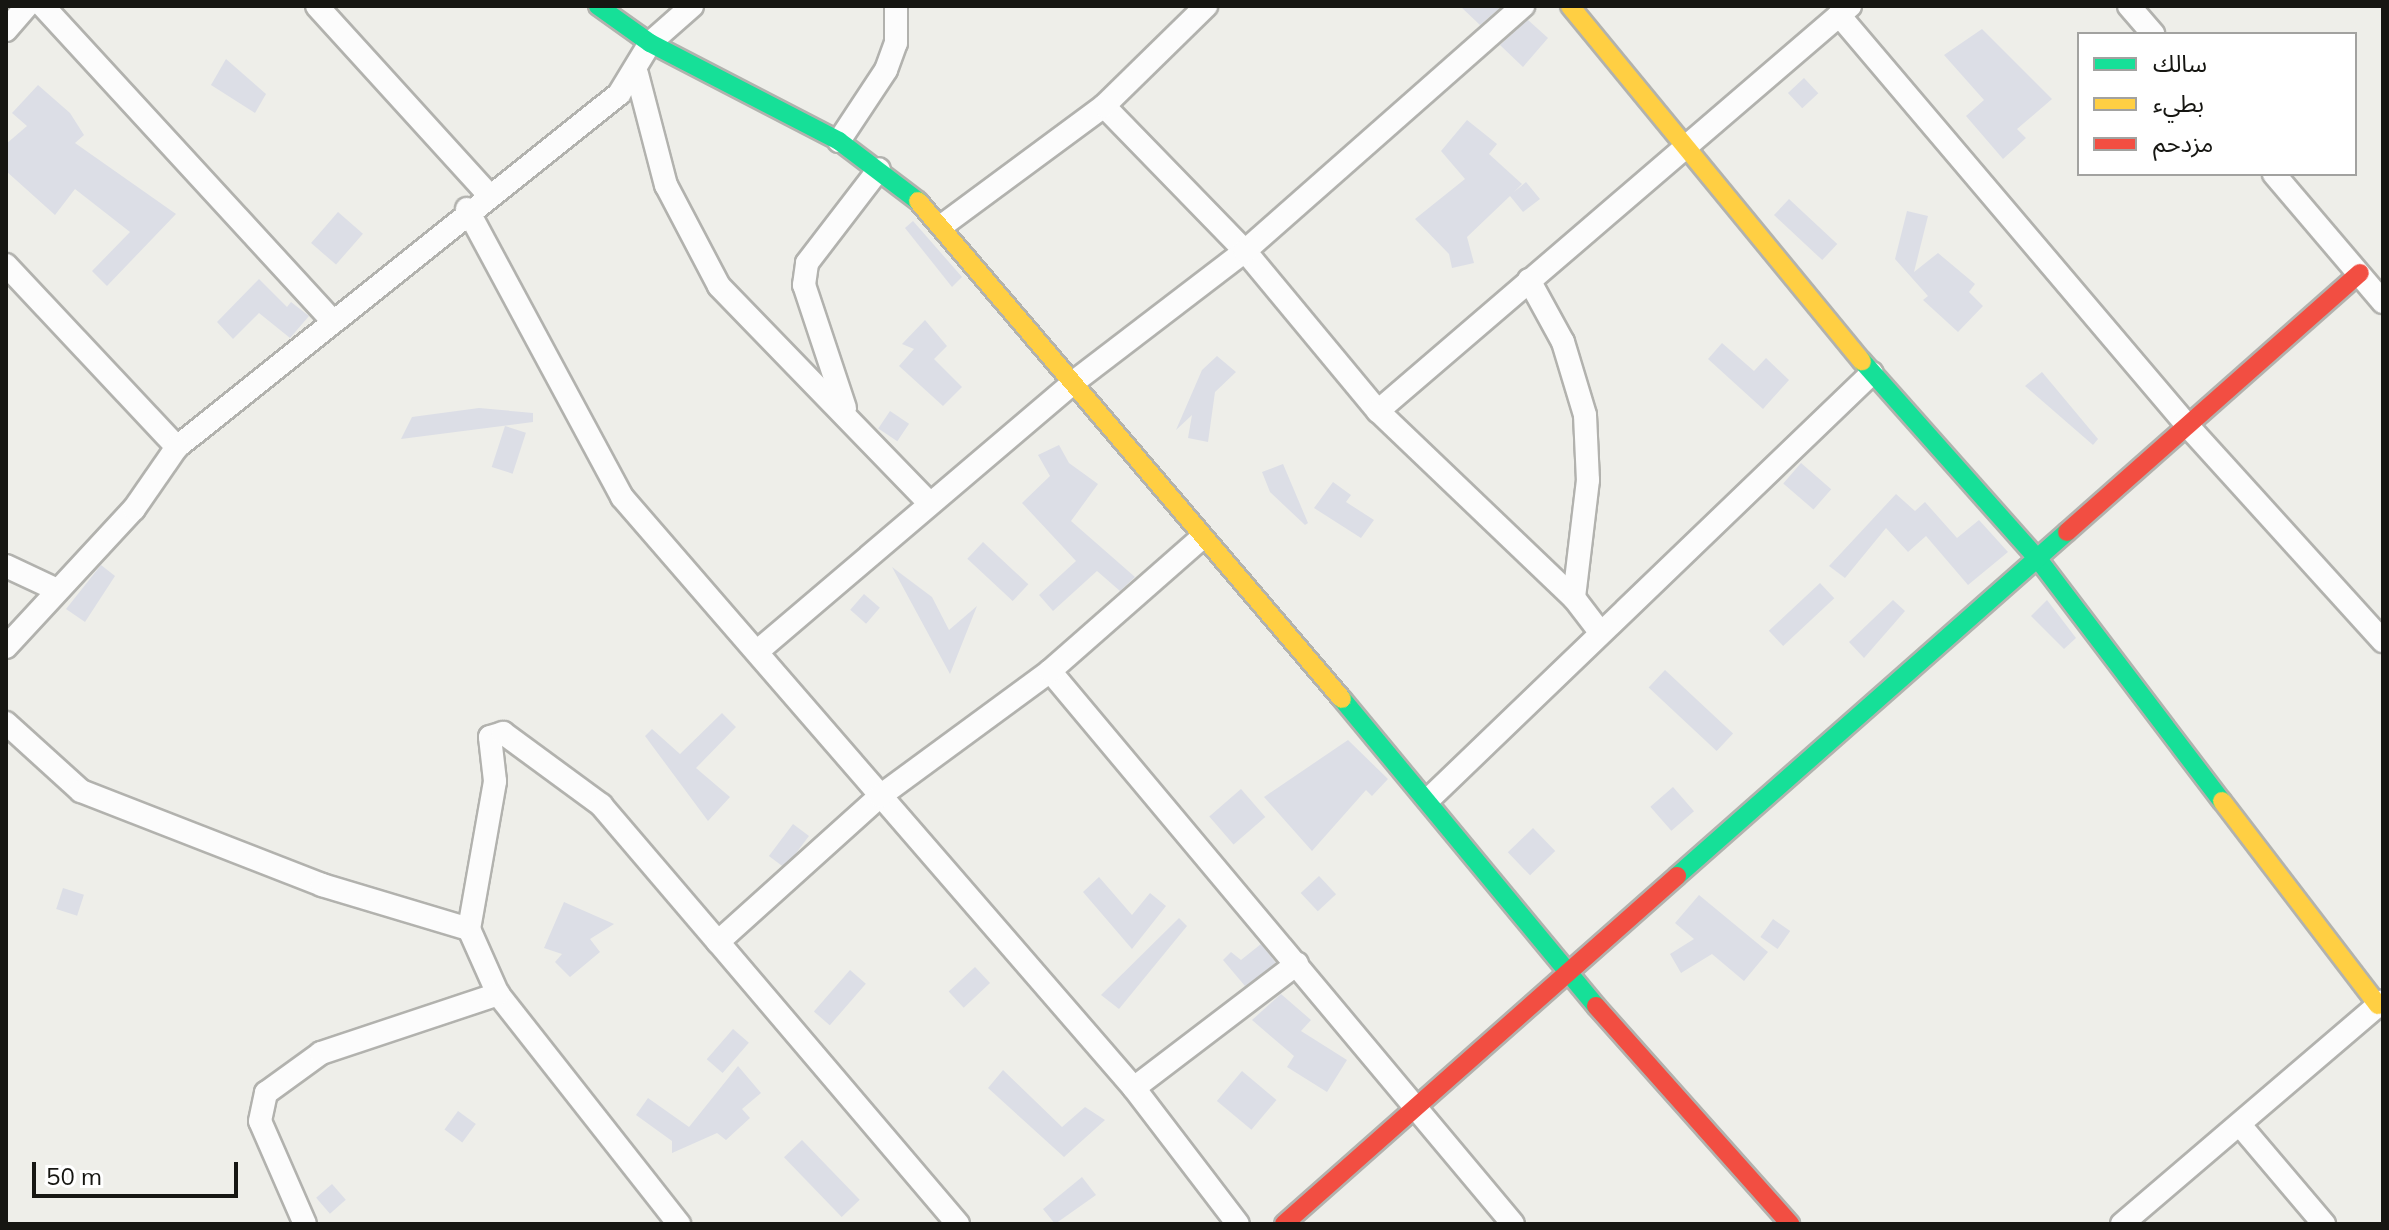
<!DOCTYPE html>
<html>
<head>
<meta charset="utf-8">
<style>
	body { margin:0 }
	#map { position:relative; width:2389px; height:1230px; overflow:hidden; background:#eeeee9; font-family:Mulish,"Noto Sans Arabic",sans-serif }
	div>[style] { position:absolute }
	.building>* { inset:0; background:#dcdee6; transform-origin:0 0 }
	.roads { filter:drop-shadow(2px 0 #b2b2ae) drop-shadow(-2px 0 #b2b2ae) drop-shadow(0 2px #b2b2ae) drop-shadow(0 -2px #b2b2ae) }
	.street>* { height:22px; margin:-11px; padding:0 11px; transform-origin:11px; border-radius:11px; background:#fcfcfc }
	.fast>* { height:18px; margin:-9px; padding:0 9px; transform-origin:9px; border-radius:9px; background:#16e098 }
	.slow>* { height:18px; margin:-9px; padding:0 9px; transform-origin:9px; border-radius:9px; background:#ffcf43 }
	.jam>* { height:18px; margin:-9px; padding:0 9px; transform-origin:9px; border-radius:9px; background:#f24e42 }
	span { translate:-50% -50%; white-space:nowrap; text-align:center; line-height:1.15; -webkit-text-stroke:8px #fff; paint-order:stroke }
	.frame { position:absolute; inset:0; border:8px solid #161612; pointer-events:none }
	.legend { position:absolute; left:2077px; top:32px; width:280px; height:144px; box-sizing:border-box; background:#fff; border:2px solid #a2a2a0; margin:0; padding:10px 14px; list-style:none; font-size:24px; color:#161612 }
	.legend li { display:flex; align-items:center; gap:16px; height:40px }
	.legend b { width:40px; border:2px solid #a2a2a0 }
	.scale { position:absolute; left:32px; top:1162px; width:206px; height:36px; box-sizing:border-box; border:4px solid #161612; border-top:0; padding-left:10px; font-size:24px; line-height:28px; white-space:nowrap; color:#161612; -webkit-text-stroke:6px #fff; paint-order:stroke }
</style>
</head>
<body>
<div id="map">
	<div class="building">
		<i style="clip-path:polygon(1460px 6px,1502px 6px,1480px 25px)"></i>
		<i style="clip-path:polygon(1528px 20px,1548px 38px,1523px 67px,1500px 45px)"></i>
		<i style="clip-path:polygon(1982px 29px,2052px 99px,2017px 129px,2026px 138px,2003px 159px,1966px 116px,1984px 100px,1944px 55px)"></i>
		<i style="clip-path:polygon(226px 59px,266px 94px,255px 113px,211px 85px)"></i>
		<i style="left:1804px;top:78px;width:21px;height:22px;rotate:47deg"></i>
		<i style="clip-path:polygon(38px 85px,70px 113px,84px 135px,75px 143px,176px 214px,107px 286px,92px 271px,130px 232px,75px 189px,55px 215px,6px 171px,6px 144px,27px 126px,12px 113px)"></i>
		<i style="clip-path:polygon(1467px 120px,1497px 144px,1489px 154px,1522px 184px,1514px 192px,1526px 182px,1540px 199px,1523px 212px,1510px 196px,1467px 237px,1474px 263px,1452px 268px,1449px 254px,1415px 219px,1465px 179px,1441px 151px)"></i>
		<i style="left:1789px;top:199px;width:66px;height:22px;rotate:43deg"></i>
		<i style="clip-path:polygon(1907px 211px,1928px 216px,1914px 272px,1938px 253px,1975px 284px,1969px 292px,1983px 306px,1958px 332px,1923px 300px,1928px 296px,1895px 259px)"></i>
		<i style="left:338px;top:212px;width:33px;height:41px;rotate:41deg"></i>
		<i style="clip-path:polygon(913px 221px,962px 277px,952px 287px,905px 228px)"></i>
		<i style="clip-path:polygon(259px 279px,287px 307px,291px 302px,309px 316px,290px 338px,259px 313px,233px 339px,217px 322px)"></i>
		<i style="clip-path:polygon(925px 320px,947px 346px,934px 359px,962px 387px,943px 406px,899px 366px,914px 349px,902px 344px)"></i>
		<i style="clip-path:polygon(1722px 343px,1754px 371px,1766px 358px,1789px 380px,1763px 409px,1708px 359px)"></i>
		<i style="clip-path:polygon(1217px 356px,1236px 372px,1215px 392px,1208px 442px,1188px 438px,1192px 415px,1176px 430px,1202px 370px)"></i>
		<i style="clip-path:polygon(2042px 372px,2098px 439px,2093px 445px,2025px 386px)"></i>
		<i style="clip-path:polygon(479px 408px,533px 413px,533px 422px,401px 439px,412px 417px)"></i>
		<i style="left:890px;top:411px;width:23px;height:21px;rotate:34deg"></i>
		<i style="left:505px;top:426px;width:22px;height:43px;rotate:18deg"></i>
		<i style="clip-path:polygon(1059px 445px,1069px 463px,1098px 484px,1071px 521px,1135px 577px,1120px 591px,1097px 571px,1053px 611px,1039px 595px,1076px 561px,1022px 503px,1050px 476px,1038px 455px)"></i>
		<i style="left:1801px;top:463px;width:40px;height:27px;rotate:41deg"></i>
		<i style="clip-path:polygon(1283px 464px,1308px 523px,1305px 525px,1270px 492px,1262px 472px)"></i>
		<i style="clip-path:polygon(1333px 482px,1351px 495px,1346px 502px,1374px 520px,1361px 538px,1314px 508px)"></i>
		<i style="clip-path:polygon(1896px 494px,1915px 511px,1925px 502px,1957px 538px,1979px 520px,2008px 552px,1968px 585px,1926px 536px,1908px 552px,1886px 528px,1845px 578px,1829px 566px)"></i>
		<i style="left:983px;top:542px;width:62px;height:23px;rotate:43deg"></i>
		<i style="clip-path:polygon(101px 565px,115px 576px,85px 622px,66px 609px)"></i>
		<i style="clip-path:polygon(892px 567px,932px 597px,949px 630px,977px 606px,950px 674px)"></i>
		<i style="left:1820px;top:583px;width:21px;height:70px;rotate:47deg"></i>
		<i style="left:864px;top:594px;width:21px;height:21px;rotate:41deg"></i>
		<i style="clip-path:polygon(1893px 600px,1905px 611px,1864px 658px,1849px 642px)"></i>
		<i style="clip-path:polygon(2047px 600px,2076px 638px,2064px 649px,2031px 616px)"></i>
		<i style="left:1665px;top:670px;width:93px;height:24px;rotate:43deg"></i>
		<i style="clip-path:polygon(722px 713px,736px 727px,696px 768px,730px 797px,708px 821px,645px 736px,652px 729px,680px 754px)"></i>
		<i style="clip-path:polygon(1348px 740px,1388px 779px,1372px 796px,1366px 790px,1312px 851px,1264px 797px)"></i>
		<i style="left:1673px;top:787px;width:32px;height:30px;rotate:49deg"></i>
		<i style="left:1241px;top:789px;width:37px;height:42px;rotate:49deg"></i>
		<i style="left:793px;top:824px;width:20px;height:40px;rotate:37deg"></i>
		<i style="left:1533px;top:828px;width:32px;height:35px;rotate:46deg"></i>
		<i style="left:1319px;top:876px;width:25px;height:25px;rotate:47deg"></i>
		<i style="clip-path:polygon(1099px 877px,1132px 915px,1150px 893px,1166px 906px,1132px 949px,1083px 892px)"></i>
		<i style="left:63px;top:888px;width:22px;height:22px;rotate:18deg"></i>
		<i style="clip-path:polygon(1699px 895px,1768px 952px,1744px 981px,1712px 954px,1681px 973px,1670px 954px,1694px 939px,1675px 923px)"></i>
		<i style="clip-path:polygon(564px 902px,614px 924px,590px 939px,600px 952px,570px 977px,555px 962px,562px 954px,544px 948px)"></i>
		<i style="clip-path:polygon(1179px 918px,1187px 926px,1119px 1009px,1101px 995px)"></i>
		<i style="left:1773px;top:919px;width:21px;height:22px;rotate:35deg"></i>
		<i style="clip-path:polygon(1261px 944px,1276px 963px,1245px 986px,1223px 960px,1231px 952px,1241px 960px)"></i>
		<i style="left:975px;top:967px;width:22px;height:36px;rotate:47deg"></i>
		<i style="left:850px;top:970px;width:21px;height:55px;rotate:41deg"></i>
		<i style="clip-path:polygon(1281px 994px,1311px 1020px,1301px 1031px,1347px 1060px,1327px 1092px,1287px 1067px,1294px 1056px,1252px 1020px)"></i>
		<i style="left:733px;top:1029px;width:21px;height:40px;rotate:41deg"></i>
		<i style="clip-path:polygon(738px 1066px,761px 1093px,742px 1109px,750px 1118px,726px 1140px,717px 1133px,672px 1153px,672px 1141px,636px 1115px,648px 1098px,689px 1127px)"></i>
		<i style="clip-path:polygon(1003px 1070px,1062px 1127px,1085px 1107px,1105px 1120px,1064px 1157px,988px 1088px)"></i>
		<i style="left:1242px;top:1071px;width:45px;height:39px;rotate:40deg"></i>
		<i style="left:458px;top:1111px;width:22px;height:23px;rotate:36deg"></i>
		<i style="left:802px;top:1140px;width:83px;height:25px;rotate:46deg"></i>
		<i style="clip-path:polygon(1082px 1177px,1096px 1195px,1055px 1224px,1043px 1209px)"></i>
		<i style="left:332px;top:1184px;width:21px;height:21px;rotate:49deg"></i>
	</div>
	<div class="roads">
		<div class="street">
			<i style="left:43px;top:6px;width:425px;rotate:47.4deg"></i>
			<i style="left:317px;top:6px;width:253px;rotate:47.7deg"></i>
			<i style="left:2129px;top:6px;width:37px;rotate:49deg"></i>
			<i style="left:1839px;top:15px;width:536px;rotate:49.69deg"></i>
			<i style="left:2186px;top:424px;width:293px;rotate:47.8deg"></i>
			<i style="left:6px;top:30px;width:32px;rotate:-49deg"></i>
			<i style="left:637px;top:74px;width:115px;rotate:75.4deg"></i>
			<i style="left:666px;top:185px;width:114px;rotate:62.3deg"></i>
			<i style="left:719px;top:286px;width:302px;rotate:45.9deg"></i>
			<i style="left:1104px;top:106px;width:202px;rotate:45.8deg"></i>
			<i style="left:1245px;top:251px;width:208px;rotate:50.3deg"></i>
			<i style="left:1378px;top:411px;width:271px;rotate:43.7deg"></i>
			<i style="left:1574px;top:598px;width:43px;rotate:52.6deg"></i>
			<i style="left:839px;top:141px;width:85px;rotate:-56.5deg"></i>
			<i style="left:886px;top:70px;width:29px;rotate:-70deg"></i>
			<i style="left:896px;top:43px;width:37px;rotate:-90deg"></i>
			<i style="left:2274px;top:174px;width:168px;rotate:49.6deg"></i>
			<i style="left:467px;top:209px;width:327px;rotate:61.7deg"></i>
			<i style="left:622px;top:497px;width:782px;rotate:49.1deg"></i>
			<i style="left:1134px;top:1088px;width:171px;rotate:52.6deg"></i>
			<i style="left:943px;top:225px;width:200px;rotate:-36.5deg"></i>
			<i style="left:1104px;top:106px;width:143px;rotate:-44.4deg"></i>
			<i style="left:6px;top:265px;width:250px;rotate:46.8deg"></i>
			<i style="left:177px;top:447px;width:566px;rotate:-38.61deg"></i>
			<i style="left:619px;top:94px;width:60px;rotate:-58.7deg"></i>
			<i style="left:650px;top:43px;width:56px;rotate:-41.4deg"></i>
			<i style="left:1529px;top:280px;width:71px;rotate:61.3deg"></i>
			<i style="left:1563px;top:342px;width:76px;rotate:73.2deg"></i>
			<i style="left:1585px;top:415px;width:65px;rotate:87.4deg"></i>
			<i style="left:1588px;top:480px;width:119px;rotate:96.8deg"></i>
			<i style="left:845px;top:408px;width:130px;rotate:-108.4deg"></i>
			<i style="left:804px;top:285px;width:22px;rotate:-82deg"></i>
			<i style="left:807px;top:263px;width:118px;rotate:-52.5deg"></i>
			<i style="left:1378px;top:411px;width:622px;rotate:-40.63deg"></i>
			<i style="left:6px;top:566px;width:54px;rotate:25.1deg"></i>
			<i style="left:6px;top:647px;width:188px;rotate:-47.2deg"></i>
			<i style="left:134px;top:509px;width:75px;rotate:-55.3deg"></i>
			<i style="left:759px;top:650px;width:415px;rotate:-40.4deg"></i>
			<i style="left:1075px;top:381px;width:214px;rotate:-37.4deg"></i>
			<i style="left:1245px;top:251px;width:371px;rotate:-41.4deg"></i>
			<i style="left:1050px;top:671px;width:721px;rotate:50.06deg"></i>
			<i style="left:6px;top:723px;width:101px;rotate:42.2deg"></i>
			<i style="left:81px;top:791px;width:259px;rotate:21.3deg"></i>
			<i style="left:322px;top:885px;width:153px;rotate:16.7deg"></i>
			<i style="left:469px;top:929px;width:71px;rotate:66deg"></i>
			<i style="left:498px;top:994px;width:293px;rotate:51.8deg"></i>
			<i style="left:1430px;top:798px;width:613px;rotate:-43.88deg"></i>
			<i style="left:469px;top:929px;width:150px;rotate:-80deg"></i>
			<i style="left:495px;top:781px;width:44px;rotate:-96.5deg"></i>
			<i style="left:490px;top:737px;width:14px;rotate:-17deg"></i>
			<i style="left:503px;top:733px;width:122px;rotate:36.3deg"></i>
			<i style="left:601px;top:805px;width:180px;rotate:49.5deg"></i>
			<i style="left:1134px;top:1088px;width:205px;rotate:-37.3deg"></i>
			<i style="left:2240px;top:1125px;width:130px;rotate:49.7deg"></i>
			<i style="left:305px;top:1224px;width:112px;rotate:-113.6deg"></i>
			<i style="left:260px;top:1121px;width:29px;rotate:-78deg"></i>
			<i style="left:266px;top:1093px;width:68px;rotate:-36deg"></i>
			<i style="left:321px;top:1053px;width:187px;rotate:-18.4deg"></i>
			<i style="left:958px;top:1224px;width:370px;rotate:-130.4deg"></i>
			<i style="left:718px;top:942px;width:218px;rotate:-42deg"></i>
			<i style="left:880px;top:796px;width:211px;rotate:-36.3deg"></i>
			<i style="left:1050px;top:671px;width:200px;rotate:-41.3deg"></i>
			<i style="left:2122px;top:1224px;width:343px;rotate:-40.5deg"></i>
		</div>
		<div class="fast">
			<i style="left:598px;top:6px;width:64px;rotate:35.4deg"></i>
			<i style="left:650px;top:43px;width:213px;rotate:27.4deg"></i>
			<i style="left:839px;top:141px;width:99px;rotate:37.2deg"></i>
			<i style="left:1862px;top:361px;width:265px;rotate:48.4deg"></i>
			<i style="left:2038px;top:559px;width:304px;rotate:52.8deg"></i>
			<i style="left:1342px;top:699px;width:398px;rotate:50.4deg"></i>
			<i style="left:1677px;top:876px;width:520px;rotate:-41.41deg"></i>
		</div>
		<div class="slow">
			<i style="left:1570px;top:6px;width:460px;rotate:50.6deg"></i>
			<i style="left:918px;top:201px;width:654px;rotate:49.59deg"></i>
			<i style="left:2222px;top:801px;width:257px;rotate:52.6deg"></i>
		</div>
		<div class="jam">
			<i style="left:2067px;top:532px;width:391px;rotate:-41.5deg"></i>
			<i style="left:1596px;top:1006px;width:292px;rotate:48.3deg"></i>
			<i style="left:1284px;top:1224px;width:525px;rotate:-41.52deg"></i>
		</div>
	</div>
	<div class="frame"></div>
	<ul class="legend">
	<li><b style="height:10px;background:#16e098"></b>سالك</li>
	<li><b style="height:10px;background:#ffcf43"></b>بطيء</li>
	<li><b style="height:10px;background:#f24e42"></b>مزدحم</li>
	</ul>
	<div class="scale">50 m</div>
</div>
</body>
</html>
